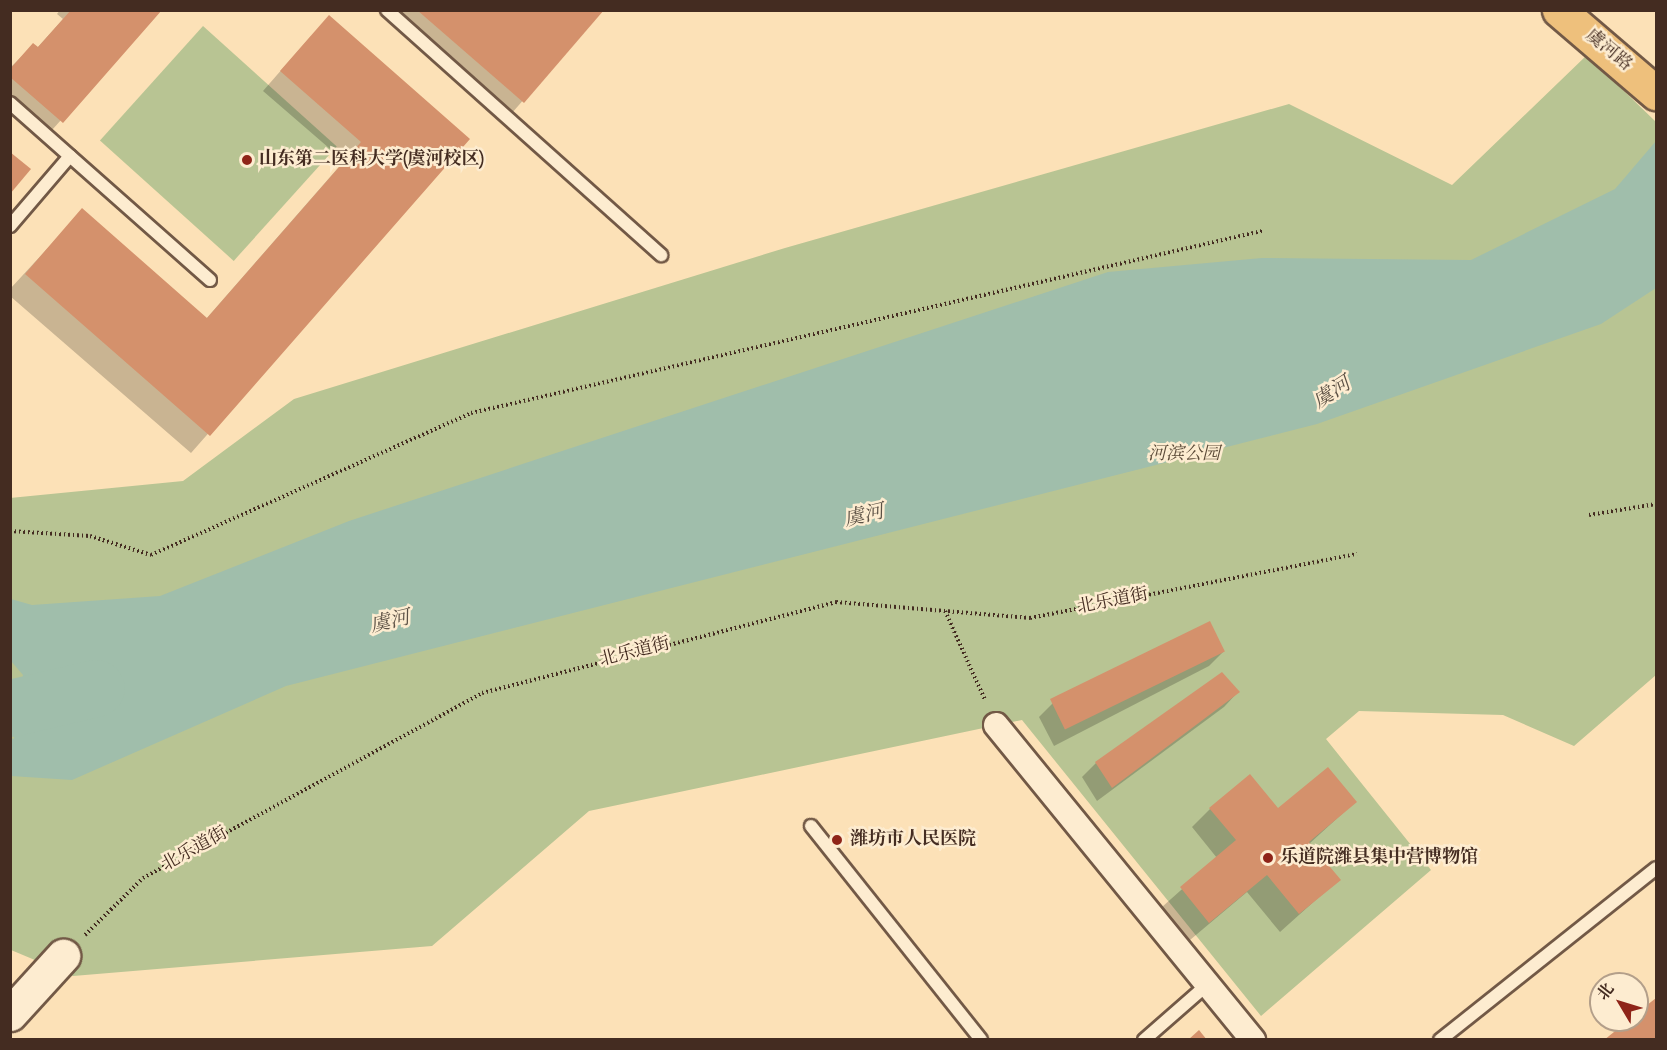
<!DOCTYPE html>
<html>
<head>
<meta charset="utf-8">
<style>
	body { margin:0 }
	#map { position:relative; width:1667px; height:1050px; overflow:hidden; background:#fce1b7; font-family:"IM FELL English","Noto Serif SC",serif }
	div>[style] { position:absolute }
	.green>* { inset:0; background:#b8c493; transform-origin:0 0 }
	.water>* { inset:0; background:#a0beab }
	.shadow>* { inset:0; background:#0003 }
	.river>* { height:57px; margin:-28.5px; padding:0 28.5px; transform-origin:28.5px; border-radius:28.5px; background:#a0beab }
	.building>* { inset:0; background:#d4916c; transform-origin:0 0 }
	.path>* { height:4px; margin-top:-2px; transform-origin:0; background:repeating-linear-gradient(90deg,#442c21 0 1.5px,transparent 0 4.5px) }
	.roads { filter:drop-shadow(2px 0 #725946) drop-shadow(-2px 0 #725946) drop-shadow(0 2px #725946) drop-shadow(0 -2px #725946) }
	.lane>* { height:12px; margin:-6px; padding:0 6px; transform-origin:6px; border-radius:6px; background:#fdecd0 }
	.street>* { height:24px; margin:-12px; padding:0 12px; transform-origin:12px; border-radius:12px; background:#fdecd0 }
	.secondary>* { height:33px; margin:-16.5px; padding:0 16.5px; transform-origin:16.5px; border-radius:16.5px; background:#fdecd0 }
	.primary>* { height:33px; margin:-16.5px; padding:0 16.5px; transform-origin:16.5px; border-radius:16.5px; background:#eec07c }
	.dots>* { width:16px; height:16px; translate:-50% -50%; box-sizing:border-box; border:3px solid #fdecd0; border-radius:50% }
	span { translate:-50% -50%; white-space:nowrap; text-align:center; line-height:1.15; -webkit-text-stroke:5px #fdecd0; paint-order:stroke }
	.street-label { font-size:18px; color:#442c21 }
	.poi-label { font-size:18px; color:#442c21; font-weight:700 }
	.left { translate:0 -50%; text-align:left }
	.park-label { font-size:18px; color:#5b4a38; font-style:italic }
	.water-label { font-size:20px; color:#5b5044; font-style:italic }
	.frame { position:absolute; inset:0; border:12px solid #442c21; pointer-events:none }
	.north { position:absolute; left:1589px; top:972px; width:60px; height:60px; box-sizing:border-box; background:#fdecd0; border:2px solid #b39f8a; border-radius:50%; rotate:308deg; font-size:16px; font-weight:700; line-height:24px; text-align:center; color:#442c21 }
	.north::after { content:''; display:block; margin:auto; width:21px; height:27px; background:#8f2418; clip-path:polygon(50% 0,100% 100%,50% 72%,0 100%) }
</style>
</head>
<body>
<div id="map">
	<div class="green">
		<i style="left:203px;top:26px;width:180px;height:154px;rotate:42deg"></i>
		<i style="clip-path:polygon(1587px 55px,1656px 122px,1656px 675px,1574px 746px,1503px 715px,1359px 711px,1326px 739px,1431px 870px,1261px 1016px,1022px 720px,589px 811px,432px 946px,73px 976px,11px 950px,10px 498px,183px 481px,294px 399px,785px 248px,1289px 104px,1452px 185px)"></i>
	</div>
	<div class="water">
		<i style="clip-path:polygon(1656px 141px,1656px 288px,1601px 324px,1317px 424px,286px 686px,72px 780px,11px 776px,11px 738px,14px 739px,23px 675px,11px 661px,11px 599px,32px 605px,160px 596px,349px 521px,1108px 272px,1262px 258px,1471px 260px,1615px 189px)"></i>
	</div>
	<div class="shadow">
		<i style="clip-path:polygon(60px 10px,160px 10px,43px 140px,10px 112px,10px 68px,33px 45px,37px 48px,63px 19px,57px 14px)"></i>
		<i style="clip-path:polygon(377px 10px,602px 10px,505px 121px)"></i>
		<i style="clip-path:polygon(311px 36px,468px 139px,191px 453px,10px 296px,10px 289px,82px 211px,206px 319px,344px 161px,263px 91px)"></i>
		<i style="clip-path:polygon(1224px 651px,1209px 666px,1054px 746px,1039px 717px,1053px 703px)"></i>
		<i style="clip-path:polygon(1222px 674px,1238px 692px,1224px 707px,1097px 801px,1082px 777px,1096px 763px)"></i>
		<i style="clip-path:polygon(1355px 802px,1309px 844px,1338px 880px,1280px 932px,1247px 892px,1190px 940px,1162px 907px,1217px 858px,1192px 827px,1210px 809px,1278px 810px)"></i>
		<i style="clip-path:polygon(1656px 1000px,1656px 1040px,1607px 1040px,1631px 1020px,1637px 1020px,1637px 1015px)"></i>
	</div>
	<div class="river">
		<i style="left:10px;top:708px;width:88px;rotate:-13.1deg"></i>
	</div>
	<div class="building">
		<i style="clip-path:polygon(71px 10px,162px 10px,63px 123px,10px 77px,10px 69px,33px 43px,38px 47px)"></i>
		<i style="clip-path:polygon(417px 10px,604px 10px,524px 103px)"></i>
		<i style="clip-path:polygon(329px 15px,470px 139px,210px 436px,25px 274px,82px 208px,207px 318px,361px 142px,280px 71px)"></i>
		<i style="clip-path:polygon(10px 152px,31px 169px,10px 194px)"></i>
		<i style="left:1210px;top:621px;width:34px;height:178px;rotate:64deg"></i>
		<i style="clip-path:polygon(1222px 672px,1240px 692px,1112px 788px,1095px 762px)"></i>
		<i style="clip-path:polygon(1328px 767px,1357px 802px,1309px 842px,1341px 880px,1299px 914px,1267px 875px,1209px 923px,1180px 887px,1236px 840px,1209px 808px,1250px 774px,1278px 808px)"></i>
		<i style="clip-path:polygon(1656px 998px,1656px 1040px,1604px 1040px,1629px 1020px,1637px 1020px,1637px 1013px)"></i>
		<i style="clip-path:polygon(1199px 1030px,1207px 1040px,1188px 1040px)"></i>
	</div>
	<div class="path">
		<i style="left:1589px;top:515px;width:68px;rotate:-9.3deg"></i>
		<i style="left:10px;top:531px;width:80px;rotate:3.6deg"></i>
		<i style="left:90px;top:536px;width:64px;rotate:17.3deg"></i>
		<i style="left:151px;top:555px;width:350px;rotate:-23.9deg"></i>
		<i style="left:471px;top:413px;width:812px;rotate:-12.96deg"></i>
		<i style="left:945px;top:611px;width:98px;rotate:65.8deg"></i>
		<i style="left:85px;top:935px;width:81px;rotate:-44.5deg"></i>
		<i style="left:143px;top:878px;width:386px;rotate:-28.6deg"></i>
		<i style="left:482px;top:693px;width:366px;rotate:-14.4deg"></i>
		<i style="left:836px;top:602px;width:195px;rotate:4.7deg"></i>
		<i style="left:1030px;top:618px;width:333px;rotate:-11.1deg"></i>
	</div>
	<div class="roads">
		<div class="lane">
			<i style="left:387px;top:10px;width:368px;rotate:41.8deg"></i>
			<i style="left:10px;top:103px;width:267px;rotate:41.5deg"></i>
			<i style="left:10px;top:226px;width:92px;rotate:-49.4deg"></i>
			<i style="left:811px;top:826px;width:273px;rotate:51.5deg"></i>
			<i style="left:1144px;top:1040px;width:85px;rotate:-41.2deg"></i>
			<i style="left:1440px;top:1040px;width:276px;rotate:-38.5deg"></i>
		</div>
		<div class="street">
			<i style="left:996px;top:725px;width:407px;rotate:50.8deg"></i>
		</div>
		<div class="secondary">
			<i style="left:10px;top:1014px;width:79px;rotate:-47.6deg"></i>
		</div>
		<div class="primary">
			<i style="left:1559px;top:10px;width:128px;rotate:40.6deg"></i>
		</div>
	</div>
	<div class="dots">
		<i style="left:247px;top:160px;background:#8f2418"></i>
		<i style="left:837px;top:840px;background:#8f2418"></i>
		<i style="left:1268px;top:858px;background:#8f2418"></i>
	</div>
	<div class="street-label">
		<span style="left:1608px;top:51px;rotate:40deg">虞河路</span>
		<span style="left:1113px;top:602px;rotate:-11deg">北乐道街</span>
		<span style="left:635px;top:653px;rotate:-14deg">北乐道街</span>
		<span style="left:195px;top:850px;rotate:-29deg">北乐道街</span>
	</div>
	<div class="poi-label">
		<span class="left" style="left:259px;top:160px">山东第二医科大学(虞河校区)</span>
		<span class="left" style="left:850px;top:840px">潍坊市人民医院</span>
		<span class="left" style="left:1280px;top:858px">乐道院潍县集中营博物馆</span>
	</div>
	<div class="park-label">
		<span style="left:1184px;top:455px">河滨公园</span>
	</div>
	<div class="water-label">
		<span style="left:1332px;top:393px;rotate:-33deg">虞河</span>
		<span style="left:864px;top:516px;rotate:-13deg">虞河</span>
		<span style="left:390px;top:622px;rotate:-13deg">虞河</span>
	</div>
	<div class="frame"></div>
	<div class="north">北</div>
</div>
</body>
</html>
